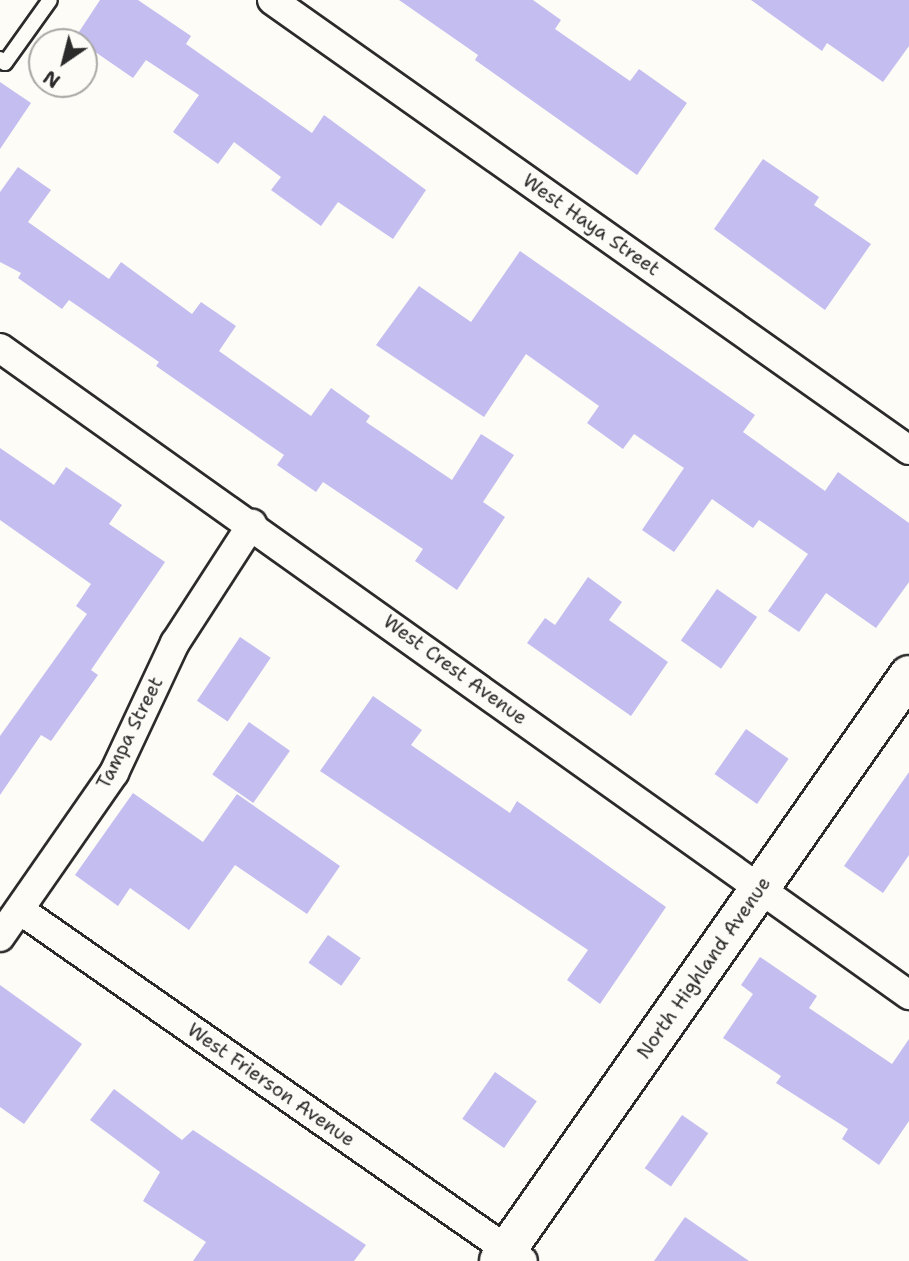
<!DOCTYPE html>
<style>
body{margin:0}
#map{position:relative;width:909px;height:1261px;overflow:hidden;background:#fdfcf7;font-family:"Shantell Sans",sans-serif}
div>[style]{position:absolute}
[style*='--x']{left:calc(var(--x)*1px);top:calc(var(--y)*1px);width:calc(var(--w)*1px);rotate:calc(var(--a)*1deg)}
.building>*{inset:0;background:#c4bdef;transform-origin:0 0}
.roads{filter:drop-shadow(2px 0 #2b2b2b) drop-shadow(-2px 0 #2b2b2b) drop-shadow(0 2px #2b2b2b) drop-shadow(0 -2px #2b2b2b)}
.service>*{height:14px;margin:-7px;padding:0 7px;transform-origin:7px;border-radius:7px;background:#fdfcf7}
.minor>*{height:28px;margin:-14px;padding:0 14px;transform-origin:14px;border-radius:14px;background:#fdfcf7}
.primary>*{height:38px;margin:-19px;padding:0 19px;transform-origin:19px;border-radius:19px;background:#fdfcf7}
span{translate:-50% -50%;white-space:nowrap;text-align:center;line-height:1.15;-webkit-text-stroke:5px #fdfcf7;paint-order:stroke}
.street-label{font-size:19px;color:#2b2b2b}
.north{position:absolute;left:28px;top:28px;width:70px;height:70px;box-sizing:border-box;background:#fdfcf7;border:2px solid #a9a8a5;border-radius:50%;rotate:215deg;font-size:19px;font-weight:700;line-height:28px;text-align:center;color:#2b2b2b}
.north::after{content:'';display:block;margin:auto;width:24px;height:32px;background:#2b2b2b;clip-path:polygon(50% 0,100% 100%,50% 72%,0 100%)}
</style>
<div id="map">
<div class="building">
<i style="clip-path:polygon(100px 0,138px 0,191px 36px,186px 44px,312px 133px,324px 115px,426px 190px,393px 239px,338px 202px,321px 226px,271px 190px,281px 177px,234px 142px,218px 164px,173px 132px,199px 95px,146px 60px,133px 78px,75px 38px)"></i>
<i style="clip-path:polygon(399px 0,533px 0,561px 20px,555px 29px,630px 81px,639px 69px,687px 103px,637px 175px,475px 60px,478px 55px)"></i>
<i style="clip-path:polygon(751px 0,909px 0,909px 46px,883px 82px,827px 43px,822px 51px)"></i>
<i style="clip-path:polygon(0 82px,31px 103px,0 149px)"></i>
<i style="clip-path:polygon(763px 159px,819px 197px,814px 205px,871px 244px,825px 310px,714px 229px)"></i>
<i style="clip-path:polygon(18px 167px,51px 190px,28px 222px,109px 279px,121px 262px,192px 314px,201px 302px,236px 326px,219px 351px,311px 416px,331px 388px,370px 416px,366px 422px,452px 480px,481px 434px,514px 455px,483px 502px,505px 517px,457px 590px,415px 561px,423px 549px,323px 482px,316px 492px,277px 465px,284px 455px,156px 366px,159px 362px,69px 300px,62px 309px,18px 278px,21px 273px,0 262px,0 192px)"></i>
<i style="clip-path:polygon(520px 251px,755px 415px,743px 432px,825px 491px,838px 472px,909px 523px,909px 582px,876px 628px,826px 593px,799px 632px,768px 611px,808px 554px,759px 520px,753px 528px,712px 499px,674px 552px,642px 530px,684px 468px,634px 434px,623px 449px,587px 423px,599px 406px,526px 354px,484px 417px,376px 345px,419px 286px,471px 322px)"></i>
<i style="clip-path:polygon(0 448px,54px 485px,66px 467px,122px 505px,109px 524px,165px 562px,91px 670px,98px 675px,51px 741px,41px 735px,0 795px,0 736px,87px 614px,76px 606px,91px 584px,0 520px)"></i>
<i style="clip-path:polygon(588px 577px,622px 602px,609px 620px,668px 662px,631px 716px,527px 643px,545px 618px,555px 625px)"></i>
<i style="left:717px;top:589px;width:49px;height:63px;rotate:35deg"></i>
<i style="left:240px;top:637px;width:37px;height:77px;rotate:34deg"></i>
<i style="clip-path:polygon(373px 696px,422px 730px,411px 745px,510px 813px,517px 801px,666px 907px,600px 1004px,567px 980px,588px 950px,320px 771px)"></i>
<i style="left:249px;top:722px;width:50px;height:64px;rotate:35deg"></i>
<i style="left:746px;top:729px;width:52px;height:55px;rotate:35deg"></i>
<i style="clip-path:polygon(909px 772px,909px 855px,883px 893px,844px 866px)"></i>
<i style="clip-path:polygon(133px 793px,203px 842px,237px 794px,340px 866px,307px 914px,235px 865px,189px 930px,130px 888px,118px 906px,75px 875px)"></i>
<i style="left:328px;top:935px;width:40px;height:34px;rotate:35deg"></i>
<i style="clip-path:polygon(760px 957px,817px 996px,809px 1008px,892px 1064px,909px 1039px,909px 1121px,879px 1165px,842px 1139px,848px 1129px,776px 1083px,781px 1076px,723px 1038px,753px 994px,741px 985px)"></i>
<i style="clip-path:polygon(0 985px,82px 1044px,24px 1124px,0 1107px)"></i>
<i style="left:495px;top:1072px;width:51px;height:57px;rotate:35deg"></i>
<i style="clip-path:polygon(114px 1089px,182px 1140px,193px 1130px,366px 1245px,354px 1261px,193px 1261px,206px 1242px,143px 1201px,160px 1172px,90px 1120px)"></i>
<i style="left:682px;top:1115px;width:32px;height:65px;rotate:35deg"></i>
<i style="clip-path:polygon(685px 1217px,749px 1261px,654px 1261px)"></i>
</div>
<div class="roads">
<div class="service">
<i style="--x:0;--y:59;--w:6;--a:39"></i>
<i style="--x:5;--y:63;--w:77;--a:-54.5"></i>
</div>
<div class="minor">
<i style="--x:272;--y:0;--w:780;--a:35.24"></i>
<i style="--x:0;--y:348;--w:1116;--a:35.44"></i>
<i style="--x:20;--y:910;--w:613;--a:34.91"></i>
<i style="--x:0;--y:937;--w:200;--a:-55.2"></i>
<i style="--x:114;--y:773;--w:144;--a:-64.9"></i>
<i style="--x:175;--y:643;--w:142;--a:-57.1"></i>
</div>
<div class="primary">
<i style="--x:499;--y:1261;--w:715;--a:-55.02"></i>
</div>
</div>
<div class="street-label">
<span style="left:591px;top:225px;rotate:35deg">West Haya Street</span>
<span style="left:455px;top:670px;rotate:36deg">West Crest Avenue</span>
<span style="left:130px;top:733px;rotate:-63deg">Tampa Street</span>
<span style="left:704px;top:968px;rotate:-55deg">North Highland Avenue</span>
<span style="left:271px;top:1085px;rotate:35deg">West Frierson Avenue</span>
</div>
<div class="north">N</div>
</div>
